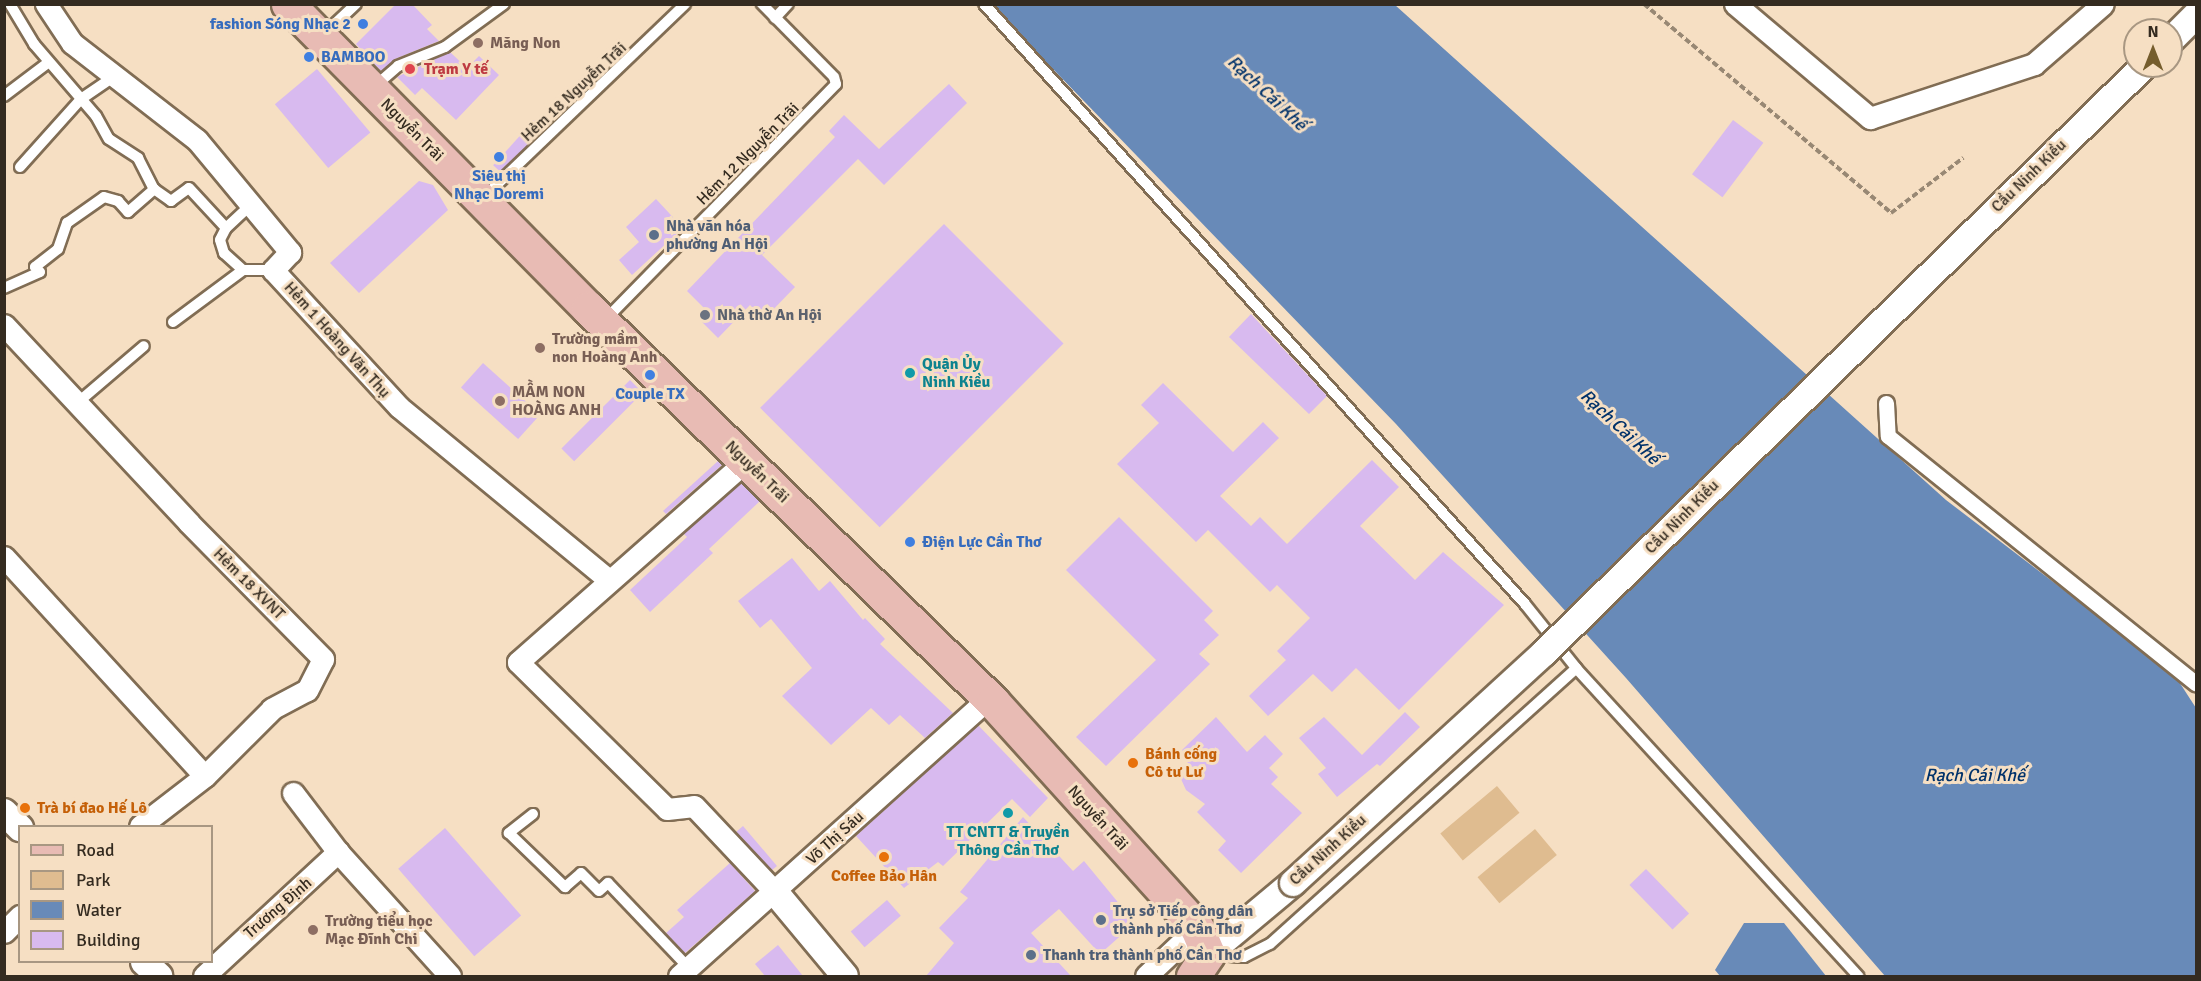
<!DOCTYPE html>
<meta charset="utf-8">
<style>
body{margin:0}
#map{position:relative;width:2201px;height:981px;overflow:hidden;background:#f6dfc3;font-family:Signika,sans-serif}
div>[style]{position:absolute}
[style*='--x']{left:calc(var(--x)*1px);top:calc(var(--y)*1px);width:calc(var(--w)*1px);rotate:calc(var(--a)*1deg)}
.green>*{inset:0;background:#dfbc90;transform-origin:0 0}
.water>*{inset:0;background:#688ab8}
.building>*{inset:0;background:#d8baef;transform-origin:0 0}
.path>*{height:4px;margin-top:-2px;transform-origin:0;background:repeating-linear-gradient(90deg,#988874 0 6px,transparent 0 9px)}
.roads{filter:drop-shadow(2px 0 #816d54) drop-shadow(-2px 0 #816d54) drop-shadow(0 2px #816d54) drop-shadow(0 -2px #816d54)}
.service>*{height:10px;margin:-5px;padding:0 5px;transform-origin:5px;border-radius:5px;background:#fff}
.pedestrian>*{height:15px;margin:-7.5px;padding:0 7.5px;transform-origin:7.5px;border-radius:7.5px;background:#fff}
.minor>*{height:21px;margin:-10.5px;padding:0 10.5px;transform-origin:10.5px;border-radius:10.5px;background:#fff}
.tertiary>*{height:26px;margin:-13px;padding:0 13px;transform-origin:13px;border-radius:13px;background:#fff}
.primary>*{height:33px;margin:-16.5px;padding:0 16.5px;transform-origin:16.5px;border-radius:16.5px;background:#e8bbb4}
.bridges{filter:drop-shadow(2px 0 #816d54) drop-shadow(-2px 0 #816d54) drop-shadow(0 2px #816d54) drop-shadow(0 -2px #816d54)}
.tertiary-bridge>*{height:26px;margin:-13px;padding:0 13px;transform-origin:13px;border-radius:13px;background:#fff}
.dots>*{width:16px;height:16px;translate:-50% -50%;box-sizing:border-box;border:3px solid #f6dfc3;border-radius:50%}
span{translate:-50% -50%;white-space:nowrap;text-align:center;line-height:1.15;-webkit-text-stroke:6px #f6dfc3;paint-order:stroke}
.shop-label{font-size:16px;color:#366cbe;font-weight:700}
.right{translate:-100% -50%;text-align:right}
.left{translate:0 -50%;text-align:left}
.education-label{font-size:16px;color:#785e54;font-weight:700}
.health-label{font-size:16px;color:#be3a42;font-weight:700}
.street-label{font-size:16px;color:#342b20}
.service-label{font-size:16px;color:#4e5e75;font-weight:700}
.worship-label{font-size:16px;color:#5b616d;font-weight:700}
.culture-label{font-size:16px;color:#0d838f;font-weight:700}
.food-label{font-size:16px;color:#c56008;font-weight:700}
.water-label{font-size:18px;color:#01326a;font-style:italic}
.frame{position:absolute;inset:0;border:6px solid #342b20;pointer-events:none}
.legend{position:absolute;left:18px;top:825px;width:195px;height:138px;box-sizing:border-box;background:#f6dfc3;border:2px solid #a89782;margin:0;padding:8px 10px;list-style:none;font-size:18px;color:#342b20}
.legend li{display:flex;align-items:center;gap:12px;height:30px}
.legend b{width:30px;border:2px solid #a89782}
.north{position:absolute;left:2123px;top:18px;width:60px;height:60px;box-sizing:border-box;background:#f6dfc3;border:2px solid #a89782;border-radius:50%;rotate:0deg;font-size:16px;font-weight:700;line-height:24px;text-align:center;color:#342b20}
.north::after{content:'';display:block;margin:auto;width:21px;height:27px;background:#755d2d;clip-path:polygon(50% 0,100% 100%,50% 72%,0 100%)}
</style>
<div id="map">
<div class="green">
<i style="left:1497px;top:786px;width:35px;height:74px;rotate:50deg"></i>
<i style="left:1535px;top:829px;width:34px;height:75px;rotate:50deg"></i>
</div>
<div class="water">
<i style="clip-path:polygon(991px 5px,1395px 5px,1946px 500px,2174px 674px,2196px 708px,2196px 976px,1885px 976px,1626px 678px,1396px 424px)"></i>
<i style="clip-path:polygon(1744px 923px,1784px 923px,1826px 976px,1720px 976px,1715px 970px)"></i>
</div>
<div class="building">
<i style="clip-path:polygon(396px 4px,412px 4px,432px 25px,427px 29px,439px 41px,395px 59px,381px 71px,356px 44px)"></i>
<i style="clip-path:polygon(450px 52px,467px 68px,479px 56px,499px 75px,456px 120px,422px 88px,415px 95px,397px 77px)"></i>
<i style="left:317px;top:69px;width:83px;height:55px;rotate:50deg"></i>
<i style="clip-path:polygon(949px 84px,967px 103px,884px 185px,858px 159px,762px 255px,795px 287px,764px 319px,750px 305px,718px 338px,699px 319px,707px 311px,687px 291px,835px 137px,829px 131px,844px 115px,879px 149px)"></i>
<i style="left:534px;top:120px;width:13px;height:61px;rotate:42deg"></i>
<i style="left:1733px;top:120px;width:38px;height:68px;rotate:37deg"></i>
<i style="clip-path:polygon(419px 181px,433px 185px,448px 210px,359px 293px,330px 263px)"></i>
<i style="clip-path:polygon(656px 199px,683px 228px,632px 275px,619px 260px,639px 242px,626px 227px)"></i>
<i style="left:944px;top:224px;width:169px;height:260px;rotate:45deg"></i>
<i style="clip-path:polygon(1251px 314px,1327px 396px,1309px 414px,1229px 337px)"></i>
<i style="left:483px;top:363px;width:77px;height:33px;rotate:42deg"></i>
<i style="left:630px;top:380px;width:18px;height:97px;rotate:45deg"></i>
<i style="clip-path:polygon(1163px 383px,1233px 452px,1263px 422px,1279px 438px,1220px 496px,1251px 526px,1260px 517px,1287px 544px,1372px 460px,1399px 487px,1360px 526px,1415px 580px,1443px 552px,1504px 605px,1399px 710px,1356px 668px,1332px 692px,1313px 674px,1268px 716px,1249px 696px,1286px 660px,1277px 651px,1310px 618px,1277px 585px,1270px 592px,1208px 530px,1196px 542px,1117px 464px,1159px 423px,1141px 405px)"></i>
<i style="clip-path:polygon(718px 461px,722px 465px,666px 514px,663px 511px)"></i>
<i style="clip-path:polygon(741px 483px,760px 501px,709px 549px,713px 553px,650px 612px,630px 590px,687px 537px,683px 533px)"></i>
<i style="clip-path:polygon(1119px 517px,1213px 611px,1204px 620px,1219px 635px,1199px 654px,1210px 664px,1106px 766px,1076px 737px,1156px 660px,1066px 570px)"></i>
<i style="clip-path:polygon(792px 558px,819px 591px,830px 581px,863px 620px,865px 618px,885px 639px,880px 644px,953px 713px,925px 738px,900px 715px,889px 725px,871px 708px,831px 745px,782px 696px,812px 668px,771px 619px,760px 628px,738px 601px)"></i>
<i style="clip-path:polygon(1405px 712px,1420px 727px,1380px 766px,1377px 764px,1337px 797px,1318px 774px,1326px 768px,1299px 738px,1324px 717px,1362px 755px)"></i>
<i style="clip-path:polygon(1216px 717px,1247px 752px,1265px 735px,1283px 754px,1269px 768px,1278px 777px,1271px 784px,1302px 813px,1241px 873px,1218px 850px,1226px 841px,1197px 812px,1205px 804px,1186px 790px,1181px 779px,1189px 759px,1182px 750px)"></i>
<i style="clip-path:polygon(978px 725px,1048px 798px,1030px 817px,1012px 799px,943px 866px,938px 862px,904px 888px,856px 836px)"></i>
<i style="clip-path:polygon(1023px 817px,1073px 871px,1084px 861px,1135px 923px,1100px 954px,1059px 909px,1031px 933px,1071px 976px,926px 976px,954px 943px,939px 928px,968px 898px,960px 892px)"></i>
<i style="clip-path:polygon(743px 826px,777px 866px,772px 870px,736px 832px)"></i>
<i style="left:445px;top:828px;width:116px;height:62px;rotate:49deg"></i>
<i style="clip-path:polygon(730px 863px,755px 891px,685px 953px,666px 933px,684px 917px,677px 910px)"></i>
<i style="left:1646px;top:869px;width:62px;height:23px;rotate:46deg"></i>
<i style="left:887px;top:900px;width:21px;height:48px;rotate:49deg"></i>
<i style="clip-path:polygon(778px 945px,803px 976px,765px 976px,755px 964px)"></i>
</div>
<div class="path">
<i style="--x:1644;--y:4;--w:324;--a:40.2"></i>
<i style="--x:1891;--y:213;--w:91;--a:-37.4"></i>
</div>
<div class="roads">
<div class="service">
<i style="--x:10;--y:4;--w:47;--a:59"></i>
<i style="--x:34;--y:44;--w:95;--a:49.3"></i>
<i style="--x:96;--y:116;--w:26;--a:61"></i>
<i style="--x:109;--y:139;--w:35;--a:33"></i>
<i style="--x:138;--y:158;--w:35;--a:63"></i>
<i style="--x:154;--y:189;--w:21;--a:35"></i>
<i style="--x:171;--y:201;--w:22;--a:-36"></i>
<i style="--x:189;--y:188;--w:54;--a:47.2"></i>
<i style="--x:226;--y:228;--w:13;--a:117"></i>
<i style="--x:220;--y:240;--w:14;--a:73"></i>
<i style="--x:224;--y:253;--w:25;--a:42"></i>
<i style="--x:243;--y:270;--w:30;--a:0"></i>
<i style="--x:984;--y:4;--w:808;--a:47.96"></i>
<i style="--x:1525;--y:604;--w:82;--a:51.4"></i>
<i style="--x:1576;--y:668;--w:418;--a:47.5"></i>
<i style="--x:775;--y:18;--w:19;--a:-47"></i>
<i style="--x:323;--y:35;--w:45;--a:-43.2"></i>
<i style="--x:374;--y:87;--w:32;--a:-41"></i>
<i style="--x:398;--y:66;--w:51;--a:-22"></i>
<i style="--x:445;--y:47;--w:73;--a:-36.1"></i>
<i style="--x:4;--y:96;--w:56;--a:-37.1"></i>
<i style="--x:20;--y:167;--w:91;--a:-48.1"></i>
<i style="--x:81;--y:99;--w:42;--a:-34.4"></i>
<i style="--x:483;--y:198;--w:280;--a:-43.8"></i>
<i style="--x:226;--y:228;--w:35;--a:-43"></i>
<i style="--x:4;--y:288;--w:39;--a:-24"></i>
<i style="--x:40;--y:272;--w:7;--a:-135"></i>
<i style="--x:35;--y:267;--w:29;--a:-38"></i>
<i style="--x:58;--y:249;--w:28;--a:-71"></i>
<i style="--x:67;--y:223;--w:45;--a:-35.1"></i>
<i style="--x:104;--y:197;--w:15;--a:16"></i>
<i style="--x:118;--y:201;--w:15;--a:48"></i>
<i style="--x:128;--y:212;--w:35;--a:-41"></i>
<i style="--x:605;--y:320;--w:330;--a:-45.6"></i>
<i style="--x:836;--y:84;--w:7;--a:-106"></i>
<i style="--x:834;--y:77;--w:103;--a:-134.6"></i>
<i style="--x:173;--y:322;--w:87;--a:-36.6"></i>
<i style="--x:76;--y:404;--w:89;--a:-40.5"></i>
<i style="--x:533;--y:814;--w:31;--a:142"></i>
<i style="--x:509;--y:833;--w:78;--a:44"></i>
<i style="--x:565;--y:887;--w:21;--a:-41"></i>
<i style="--x:581;--y:873;--w:25;--a:45"></i>
<i style="--x:599;--y:891;--w:12;--a:-42"></i>
<i style="--x:608;--y:883;--w:117;--a:46.4"></i>
<i style="--x:1214;--y:955;--w:30;--a:4"></i>
<i style="--x:1244;--y:957;--w:29;--a:-27"></i>
<i style="--x:1270;--y:944;--w:412;--a:-42"></i>
</div>
<div class="pedestrian">
<i style="--x:1886;--y:403;--w:33;--a:87"></i>
<i style="--x:1888;--y:436;--w:395;--a:38.8"></i>
</div>
<div class="minor">
<i style="--x:46;--y:4;--w:47;--a:56.3"></i>
<i style="--x:72;--y:43;--w:158;--a:37.8"></i>
<i style="--x:197;--y:140;--w:146;--a:50.3"></i>
<i style="--x:290;--y:252;--w:25;--a:133"></i>
<i style="--x:273;--y:270;--w:186;--a:47.4"></i>
<i style="--x:399;--y:407;--w:272;--a:39.5"></i>
<i style="--x:1735;--y:4;--w:177;--a:40.2"></i>
<i style="--x:1870;--y:118;--w:173;--a:-18.2"></i>
<i style="--x:2034;--y:64;--w:91;--a:-41"></i>
<i style="--x:4;--y:325;--w:271;--a:46.9"></i>
<i style="--x:189;--y:523;--w:191;--a:45.4"></i>
<i style="--x:323;--y:659;--w:35;--a:117"></i>
<i style="--x:307;--y:690;--w:40;--a:152"></i>
<i style="--x:272;--y:709;--w:95;--a:135"></i>
<i style="--x:205;--y:776;--w:82;--a:142.4"></i>
<i style="--x:746;--y:461;--w:304;--a:138.6"></i>
<i style="--x:518;--y:662;--w:209;--a:44.6"></i>
<i style="--x:667;--y:809;--w:27;--a:-6"></i>
<i style="--x:694;--y:806;--w:118;--a:46.7"></i>
<i style="--x:4;--y:557;--w:297;--a:47.5"></i>
<i style="--x:293;--y:793;--w:74;--a:52.7"></i>
<i style="--x:338;--y:852;--w:167;--a:47.9"></i>
<i style="--x:4;--y:932;--w:23;--a:-45"></i>
<i style="--x:204;--y:976;--w:183;--a:-42.8"></i>
<i style="--x:679;--y:976;--w:416;--a:-41.9"></i>
<i style="--x:1146;--y:976;--w:70;--a:-43.3"></i>
</div>
<div class="tertiary">
<i style="--x:2171;--y:40;--w:35;--a:-45"></i>
<i style="--x:4;--y:812;--w:23;--a:45"></i>
<i style="--x:775;--y:892;--w:109;--a:50.2"></i>
<i style="--x:1208;--y:954;--w:111;--a:-39.9"></i>
<i style="--x:144;--y:962;--w:21;--a:43"></i>
</div>
<div class="primary">
<i style="--x:288;--y:4;--w:427;--a:45.4"></i>
<i style="--x:588;--y:308;--w:565;--a:44.21"></i>
<i style="--x:993;--y:702;--w:304;--a:47.9"></i>
<i style="--x:1197;--y:928;--w:28;--a:67"></i>
<i style="--x:1208;--y:954;--w:27;--a:124"></i>
</div>
</div>
<div class="bridges">
<div class="tertiary-bridge">
<i style="--x:1293;--y:883;--w:340;--a:-42.5"></i>
<i style="--x:1544;--y:653;--w:839;--a:-44.37"></i>
</div>
</div>
<div class="dots">
<i style="left:363px;top:24px;background:#3f7fe0"></i>
<i style="left:478px;top:43px;background:#8d6e63"></i>
<i style="left:309px;top:57px;background:#3f7fe0"></i>
<i style="left:410px;top:69px;background:#e0444e"></i>
<i style="left:499px;top:157px;background:#3f7fe0"></i>
<i style="left:654px;top:235px;background:#5c6f8a"></i>
<i style="left:705px;top:315px;background:#6b7280"></i>
<i style="left:540px;top:348px;background:#8d6e63"></i>
<i style="left:910px;top:373px;background:#0f9aa8"></i>
<i style="left:650px;top:375px;background:#3f7fe0"></i>
<i style="left:500px;top:401px;background:#8d6e63"></i>
<i style="left:910px;top:542px;background:#3f7fe0"></i>
<i style="left:1133px;top:763px;background:#e8710a"></i>
<i style="left:25px;top:808px;background:#e8710a"></i>
<i style="left:1008px;top:813px;background:#0f9aa8"></i>
<i style="left:884px;top:857px;background:#e8710a"></i>
<i style="left:1101px;top:920px;background:#5c6f8a"></i>
<i style="left:313px;top:930px;background:#8d6e63"></i>
<i style="left:1031px;top:955px;background:#5c6f8a"></i>
</div>
<div class="shop-label">
<span class="right" style="left:351px;top:24px">fashion Sóng Nhạc 2</span>
<span class="left" style="left:321px;top:57px">BAMBOO</span>
<span style="left:499px;top:185px">Siêu thị<br>Nhạc Doremi</span>
<span style="left:650px;top:394px">Couple TX</span>
<span class="left" style="left:922px;top:542px">Điện Lực Cần Thơ</span>
</div>
<div class="education-label">
<span class="left" style="left:490px;top:43px">Măng Non</span>
<span class="left" style="left:552px;top:348px">Trường mầm<br>non Hoàng Anh</span>
<span class="left" style="left:512px;top:401px">MẦM NON<br>HOÀNG ANH</span>
<span class="left" style="left:325px;top:930px">Trường tiểu học<br>Mạc Đĩnh Chi</span>
</div>
<div class="health-label">
<span class="left" style="left:424px;top:69px">Trạm Y tế</span>
</div>
<div class="street-label">
<span style="left:574px;top:92px;rotate:-43deg">Hẻm 18 Nguyễn Trãi</span>
<span style="left:412px;top:130px;rotate:45deg">Nguyễn Trãi</span>
<span style="left:748px;top:154px;rotate:-45deg">Hẻm 12 Nguyễn Trãi</span>
<span style="left:2029px;top:176px;rotate:-44deg">Cầu Ninh Kiều</span>
<span style="left:337px;top:340px;rotate:48deg">Hẻm 1 Hoàng Văn Thụ</span>
<span style="left:757px;top:472px;rotate:44deg">Nguyễn Trãi</span>
<span style="left:1682px;top:517px;rotate:-45deg">Cầu Ninh Kiều</span>
<span style="left:249px;top:584px;rotate:45deg">Hẻm 18 XVNT</span>
<span style="left:1098px;top:818px;rotate:48deg">Nguyễn Trãi</span>
<span style="left:835px;top:838px;rotate:-42deg">Võ Thị Sáu</span>
<span style="left:1328px;top:850px;rotate:-42deg">Cầu Ninh Kiều</span>
<span style="left:278px;top:908px;rotate:-41deg">Trương Định</span>
</div>
<div class="service-label">
<span class="left" style="left:666px;top:235px">Nhà văn hóa<br>phường An Hội</span>
<span class="left" style="left:1113px;top:920px">Trụ sở Tiếp công dân<br>thành phố Cần Thơ</span>
<span class="left" style="left:1043px;top:955px">Thanh tra thành phố Cần Thơ</span>
</div>
<div class="worship-label">
<span class="left" style="left:717px;top:315px">Nhà thờ An Hội</span>
</div>
<div class="culture-label">
<span class="left" style="left:922px;top:373px">Quận Ủy<br>Ninh Kiều</span>
<span style="left:1008px;top:841px">TT CNTT &amp; Truyền<br>Thông Cần Thơ</span>
</div>
<div class="food-label">
<span class="left" style="left:1145px;top:763px">Bánh cống<br>Cô tư Lư</span>
<span class="left" style="left:37px;top:808px">Trà bí đao Hế Lô</span>
<span style="left:884px;top:876px">Coffee Bảo Hân</span>
</div>
<div class="water-label">
<span style="left:1267px;top:93px;rotate:43deg">Rạch Cái Khế</span>
<span style="left:1620px;top:427px;rotate:43deg">Rạch Cái Khế</span>
<span style="left:1975px;top:775px">Rạch Cái Khế</span>
</div>
<div class="frame"></div>
<ul class="legend">
<li><b style="height:8px;background:#e8bbb4"></b>Road</li>
<li><b style="height:16px;background:#dfbc90"></b>Park</li>
<li><b style="height:16px;background:#688ab8"></b>Water</li>
<li><b style="height:16px;background:#d8baef"></b>Building</li>
</ul>
<div class="north">N</div>
</div>
